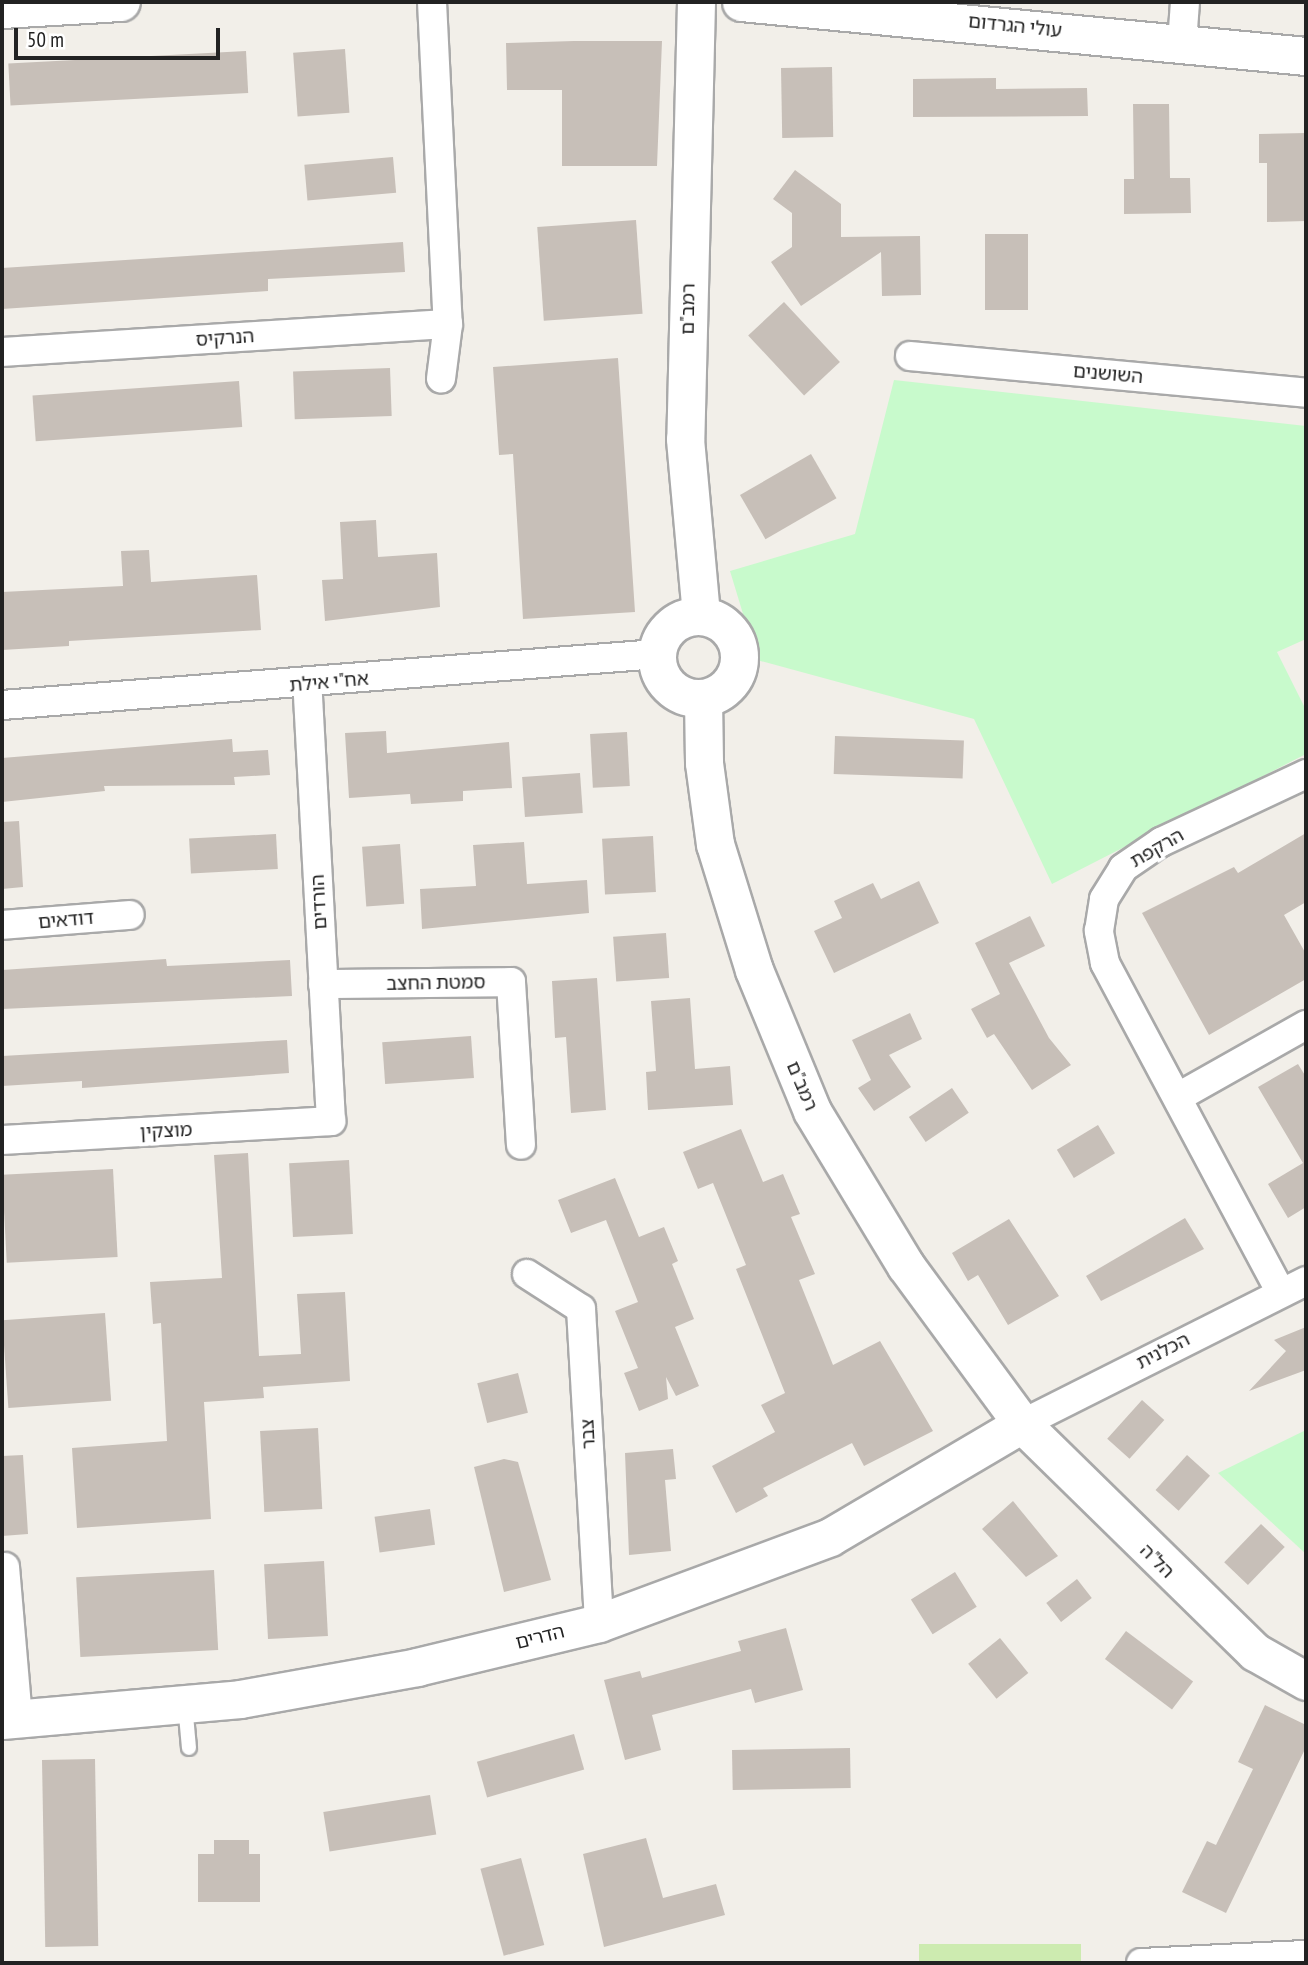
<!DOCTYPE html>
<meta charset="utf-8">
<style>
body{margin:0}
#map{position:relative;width:1308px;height:1965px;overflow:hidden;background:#f2efe9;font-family:"PT Sans Narrow","Noto Sans Hebrew",sans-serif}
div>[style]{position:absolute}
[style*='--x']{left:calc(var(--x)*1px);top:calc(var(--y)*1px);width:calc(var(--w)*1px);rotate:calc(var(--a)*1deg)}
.grass>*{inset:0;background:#cdebb0;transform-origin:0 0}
.park>*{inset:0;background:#c8facc}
.building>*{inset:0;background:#c7bfb8;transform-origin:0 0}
.roads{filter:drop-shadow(2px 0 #a9a9a9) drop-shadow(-2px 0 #a9a9a9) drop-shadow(0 2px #a9a9a9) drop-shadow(0 -2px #a9a9a9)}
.service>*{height:14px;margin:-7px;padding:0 7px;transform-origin:7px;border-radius:7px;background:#fff}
.minor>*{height:28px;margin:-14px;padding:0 14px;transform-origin:14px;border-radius:14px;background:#fff}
.tertiary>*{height:37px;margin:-18.5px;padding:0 18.5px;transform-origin:18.5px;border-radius:18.5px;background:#fff}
.tertiary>.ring{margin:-18.5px;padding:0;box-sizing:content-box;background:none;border:37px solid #fff;border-radius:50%}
span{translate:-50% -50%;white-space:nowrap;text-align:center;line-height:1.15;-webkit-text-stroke:7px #fff;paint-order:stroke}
.street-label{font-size:19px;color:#222}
.frame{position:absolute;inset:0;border:4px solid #222;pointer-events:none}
.scale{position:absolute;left:14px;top:28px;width:206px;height:32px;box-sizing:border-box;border:4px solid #222;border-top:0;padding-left:9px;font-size:21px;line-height:24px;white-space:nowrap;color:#222;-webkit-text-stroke:5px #fff;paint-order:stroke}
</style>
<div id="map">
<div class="grass">
<i style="left:919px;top:1944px;width:162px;height:19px"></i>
</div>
<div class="park">
<i style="clip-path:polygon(894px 380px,1306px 426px,1306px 639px,1277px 652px,1306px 710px,1306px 754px,1052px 884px,974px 719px,757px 660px,730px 571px,855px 534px)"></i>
<i style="clip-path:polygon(1306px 1430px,1306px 1554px,1218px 1473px)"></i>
</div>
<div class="building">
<i style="clip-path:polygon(574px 41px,662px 41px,657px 166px,562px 166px,562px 90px,507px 90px,506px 43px)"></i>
<i style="left:345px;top:49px;width:64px;height:52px;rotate:86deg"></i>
<i style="left:246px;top:51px;width:42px;height:238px;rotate:87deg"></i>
<i style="left:832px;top:67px;width:70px;height:51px;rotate:89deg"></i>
<i style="clip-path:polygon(996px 78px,996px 89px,1087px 88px,1088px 116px,913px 117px,913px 79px)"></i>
<i style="clip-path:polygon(1133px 104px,1169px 104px,1170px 178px,1190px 178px,1191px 213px,1124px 214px,1124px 179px,1134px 179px)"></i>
<i style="clip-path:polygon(1306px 133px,1306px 221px,1267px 222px,1267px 163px,1259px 163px,1259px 134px)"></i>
<i style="left:393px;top:157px;width:36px;height:89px;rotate:85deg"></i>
<i style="clip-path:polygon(795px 170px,841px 204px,841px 237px,920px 236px,921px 295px,882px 296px,881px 252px,801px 306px,771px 262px,792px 247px,792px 213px,773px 199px)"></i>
<i style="left:636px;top:220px;width:94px;height:99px;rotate:86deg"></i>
<i style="left:985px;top:234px;width:43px;height:76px"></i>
<i style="clip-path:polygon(403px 242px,405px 272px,268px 279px,268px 291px,2px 309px,2px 268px)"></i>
<i style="left:784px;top:302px;width:82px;height:49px;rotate:47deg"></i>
<i style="clip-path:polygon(618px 358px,635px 612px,523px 619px,513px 454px,499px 455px,493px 367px)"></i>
<i style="left:390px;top:368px;width:48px;height:97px;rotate:88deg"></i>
<i style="left:239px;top:381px;width:46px;height:207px;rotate:86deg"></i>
<i style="left:811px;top:454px;width:51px;height:82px;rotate:60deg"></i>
<i style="clip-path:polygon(376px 520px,378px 557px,437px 553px,440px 607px,325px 621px,322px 580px,343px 579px,340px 522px)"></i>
<i style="clip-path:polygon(149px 550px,151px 582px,257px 575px,261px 630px,69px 641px,69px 646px,2px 650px,2px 592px,123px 586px,121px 551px)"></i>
<i style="clip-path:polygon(386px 731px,387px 753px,509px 742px,512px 788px,463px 791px,463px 801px,411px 804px,410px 794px,349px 798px,345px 733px)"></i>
<i style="left:627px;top:732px;width:54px;height:37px;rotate:87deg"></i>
<i style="left:835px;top:736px;width:129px;height:38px;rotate:2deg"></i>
<i style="clip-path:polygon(232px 739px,233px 752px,268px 750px,270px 775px,234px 777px,235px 785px,104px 786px,105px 791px,2px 802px,2px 758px)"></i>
<i style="left:580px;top:773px;width:40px;height:58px;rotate:86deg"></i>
<i style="clip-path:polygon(19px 821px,23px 887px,2px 889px,2px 822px)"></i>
<i style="clip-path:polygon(1306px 833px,1306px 902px,1284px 915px,1306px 954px,1306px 979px,1209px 1035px,1142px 913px,1234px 867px,1238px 873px)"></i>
<i style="left:276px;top:834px;width:35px;height:87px;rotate:87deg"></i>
<i style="left:653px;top:836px;width:56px;height:51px;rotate:87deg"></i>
<i style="clip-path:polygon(524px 842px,527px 884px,587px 880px,589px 913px,422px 929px,420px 889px,476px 886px,473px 845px)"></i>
<i style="left:400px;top:844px;width:60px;height:38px;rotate:86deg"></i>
<i style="clip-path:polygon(919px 881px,939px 923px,834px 973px,814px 931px,842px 918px,834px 901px,873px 883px,881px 899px)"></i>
<i style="clip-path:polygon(1030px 916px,1045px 946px,1009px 963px,1049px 1038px,1071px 1065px,1032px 1090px,994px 1034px,987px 1038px,971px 1009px,1000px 994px,975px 943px)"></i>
<i style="left:666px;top:933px;width:45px;height:53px;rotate:86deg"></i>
<i style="clip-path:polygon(166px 959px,167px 966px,290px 960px,292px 996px,2px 1009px,2px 970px)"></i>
<i style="clip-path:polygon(597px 978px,606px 1110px,571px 1113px,566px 1037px,555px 1038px,552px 981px)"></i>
<i style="clip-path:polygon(690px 998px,695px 1069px,730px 1066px,733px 1105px,648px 1110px,646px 1072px,656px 1071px,651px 1001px)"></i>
<i style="clip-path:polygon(910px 1013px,922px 1039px,889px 1055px,911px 1087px,874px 1111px,858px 1088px,871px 1080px,852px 1040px)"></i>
<i style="left:471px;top:1036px;width:42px;height:89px;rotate:86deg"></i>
<i style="clip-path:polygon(287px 1040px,289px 1073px,82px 1088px,82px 1081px,2px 1086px,2px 1056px)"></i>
<i style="clip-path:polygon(1298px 1064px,1306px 1077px,1306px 1207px,1288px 1218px,1268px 1184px,1303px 1163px,1258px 1087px)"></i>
<i style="left:952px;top:1088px;width:30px;height:52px;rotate:56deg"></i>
<i style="left:1098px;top:1125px;width:33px;height:48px;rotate:59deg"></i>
<i style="clip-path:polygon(741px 1129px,763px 1182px,783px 1174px,800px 1214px,791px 1217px,815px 1274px,799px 1280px,833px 1365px,880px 1341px,933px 1431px,864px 1466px,852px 1443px,763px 1488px,768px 1496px,736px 1513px,712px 1466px,775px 1432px,761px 1405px,785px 1393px,736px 1269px,746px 1265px,713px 1183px,698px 1189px,683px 1152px)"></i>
<i style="clip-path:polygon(248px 1153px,259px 1356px,301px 1354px,297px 1294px,345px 1292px,350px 1381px,263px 1387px,264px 1398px,204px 1402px,211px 1519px,77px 1528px,72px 1448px,167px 1441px,161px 1323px,153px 1324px,150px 1282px,222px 1278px,214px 1155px)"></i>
<i style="left:349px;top:1160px;width:74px;height:60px;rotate:87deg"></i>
<i style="left:113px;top:1169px;width:88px;height:111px;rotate:87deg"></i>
<i style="clip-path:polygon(615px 1178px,639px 1237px,664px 1227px,678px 1261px,672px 1264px,694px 1319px,675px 1327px,699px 1386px,676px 1396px,666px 1377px,668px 1399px,639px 1411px,624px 1373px,638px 1368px,615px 1311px,638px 1302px,606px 1220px,571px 1233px,558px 1200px)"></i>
<i style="clip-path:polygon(1185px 1218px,1204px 1249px,1101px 1301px,1086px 1276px)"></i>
<i style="clip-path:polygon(1009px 1219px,1059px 1296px,1008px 1325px,978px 1275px,968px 1281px,952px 1253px)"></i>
<i style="left:105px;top:1313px;width:88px;height:103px;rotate:86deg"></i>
<i style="clip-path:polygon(1306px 1327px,1306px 1370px,1249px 1391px,1286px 1351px,1274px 1340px)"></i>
<i style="left:518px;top:1373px;width:41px;height:42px;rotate:76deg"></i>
<i style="left:1142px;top:1400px;width:30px;height:52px;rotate:42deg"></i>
<i style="left:318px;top:1428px;width:81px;height:58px;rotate:87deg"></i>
<i style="clip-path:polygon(673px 1449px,676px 1479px,665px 1480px,671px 1551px,629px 1555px,625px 1453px)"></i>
<i style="clip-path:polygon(23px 1455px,28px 1534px,2px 1536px,2px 1456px)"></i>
<i style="left:1187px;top:1455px;width:31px;height:47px;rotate:42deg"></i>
<i style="clip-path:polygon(504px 1459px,518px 1462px,551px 1580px,504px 1592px,474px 1467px)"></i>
<i style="clip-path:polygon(1013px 1501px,1058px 1556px,1026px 1577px,982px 1529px)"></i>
<i style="left:430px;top:1509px;width:36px;height:56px;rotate:82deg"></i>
<i style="left:1261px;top:1524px;width:33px;height:53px;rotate:44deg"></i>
<i style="left:324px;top:1561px;width:75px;height:60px;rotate:87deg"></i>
<i style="left:214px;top:1570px;width:80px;height:138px;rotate:87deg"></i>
<i style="left:955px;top:1572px;width:41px;height:52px;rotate:58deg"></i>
<i style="left:1077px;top:1579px;width:24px;height:39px;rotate:52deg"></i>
<i style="clip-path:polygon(786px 1628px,803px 1690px,755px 1703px,751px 1689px,652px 1715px,661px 1750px,625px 1760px,604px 1680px,640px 1671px,642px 1678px,741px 1651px,738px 1641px)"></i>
<i style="left:1126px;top:1631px;width:84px;height:35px;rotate:37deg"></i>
<i style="left:1000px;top:1638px;width:45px;height:41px;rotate:51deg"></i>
<i style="clip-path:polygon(1265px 1705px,1306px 1725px,1306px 1747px,1226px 1913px,1182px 1892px,1207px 1841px,1216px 1845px,1253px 1769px,1238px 1762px)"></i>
<i style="left:574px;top:1734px;width:37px;height:101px;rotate:74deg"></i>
<i style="left:850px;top:1748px;width:40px;height:118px;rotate:89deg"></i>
<i style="left:95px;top:1759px;width:187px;height:53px;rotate:89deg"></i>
<i style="left:430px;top:1795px;width:40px;height:108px;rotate:81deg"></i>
<i style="clip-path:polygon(646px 1838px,663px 1898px,716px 1884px,725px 1915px,604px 1947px,583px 1854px)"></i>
<i style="clip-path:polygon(214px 1840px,249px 1840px,249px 1854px,260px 1854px,260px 1902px,198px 1902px,198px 1854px,214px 1854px)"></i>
<i style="left:521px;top:1858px;width:90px;height:42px;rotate:75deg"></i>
</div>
<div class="roads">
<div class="service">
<i style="--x:185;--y:1704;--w:44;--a:84.8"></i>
</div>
<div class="minor">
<i style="--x:432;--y:2;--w:322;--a:87.2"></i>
<i style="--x:448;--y:324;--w:55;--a:97.3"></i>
<i style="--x:1182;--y:43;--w:41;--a:-85.8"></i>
<i style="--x:2;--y:352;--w:447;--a:-3.6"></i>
<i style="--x:910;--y:356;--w:398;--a:5.3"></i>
<i style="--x:2;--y:705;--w:657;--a:-4.45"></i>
<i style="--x:2;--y:925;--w:128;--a:-4.5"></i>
<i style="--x:323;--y:984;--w:188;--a:-0.6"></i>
<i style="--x:511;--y:982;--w:163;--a:86.5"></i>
<i style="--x:1180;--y:1096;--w:145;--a:-29.4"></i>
<i style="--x:2;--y:1140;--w:330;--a:-3.3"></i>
<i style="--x:331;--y:1121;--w:438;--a:-93.1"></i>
<i style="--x:527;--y:1274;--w:64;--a:32.9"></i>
<i style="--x:581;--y:1309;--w:315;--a:86.7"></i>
<i style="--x:1280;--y:1291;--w:372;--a:-118.1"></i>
<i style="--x:1105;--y:963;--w:33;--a:-101"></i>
<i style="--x:1099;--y:931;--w:32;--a:-81"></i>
<i style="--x:1104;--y:899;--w:36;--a:-58"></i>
<i style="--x:1123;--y:868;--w:46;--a:-34.4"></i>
<i style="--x:1161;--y:842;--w:160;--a:-25.1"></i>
<i style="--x:1022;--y:1424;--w:318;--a:-26.7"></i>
<i style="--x:5;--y:1567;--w:152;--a:85.1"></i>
<i style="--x:1141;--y:1963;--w:165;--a:-2.8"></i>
</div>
<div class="tertiary">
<i style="--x:696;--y:2;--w:437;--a:91.4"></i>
<i style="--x:685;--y:439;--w:177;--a:84.8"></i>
<i style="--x:741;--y:2;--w:568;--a:5.46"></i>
<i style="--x:2;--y:9;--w:119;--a:-3.4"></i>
<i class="ring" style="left:657px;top:616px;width:45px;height:45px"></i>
<i style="--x:703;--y:698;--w:65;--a:89.1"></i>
<i style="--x:704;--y:763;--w:82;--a:82.3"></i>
<i style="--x:715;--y:844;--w:132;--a:72.8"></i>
<i style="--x:754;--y:970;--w:152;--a:67.6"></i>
<i style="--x:812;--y:1111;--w:181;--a:58.8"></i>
<i style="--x:906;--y:1266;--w:196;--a:53.7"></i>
<i style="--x:1022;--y:1424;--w:326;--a:44.4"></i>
<i style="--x:1255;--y:1652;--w:59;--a:29.6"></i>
<i style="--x:2;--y:1720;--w:239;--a:-5"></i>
<i style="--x:240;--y:1699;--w:180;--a:-10.2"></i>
<i style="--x:417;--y:1667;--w:187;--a:-13.6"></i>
<i style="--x:599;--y:1623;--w:246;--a:-20.4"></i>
<i style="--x:830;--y:1537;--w:223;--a:-30.5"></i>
</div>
</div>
<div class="street-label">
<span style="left:1015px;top:26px;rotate:6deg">עולי הגרדום</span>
<span style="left:688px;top:309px;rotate:-89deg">רמב"ם</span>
<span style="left:225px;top:338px;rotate:-4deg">הנרקיס</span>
<span style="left:1108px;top:374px;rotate:5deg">השושנים</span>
<span style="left:329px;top:682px;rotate:-5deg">אח"י אילת</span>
<span style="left:1157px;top:848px;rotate:-30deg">הרקפת</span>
<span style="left:319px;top:902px;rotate:-93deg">הורדים</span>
<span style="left:66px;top:920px;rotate:-5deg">דודאים</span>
<span style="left:436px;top:983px;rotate:-1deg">סמטת החצב</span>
<span style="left:802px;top:1086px;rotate:67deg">רמב"ם</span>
<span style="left:166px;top:1131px;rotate:-3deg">מוצקין</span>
<span style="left:1163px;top:1351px;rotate:-27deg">הכלנית</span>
<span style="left:588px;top:1434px;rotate:-93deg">צבר</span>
<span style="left:1157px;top:1561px;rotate:45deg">הל"ה</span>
<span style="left:540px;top:1637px;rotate:-14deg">הדרים</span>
</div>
<div class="frame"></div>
<div class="scale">50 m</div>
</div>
